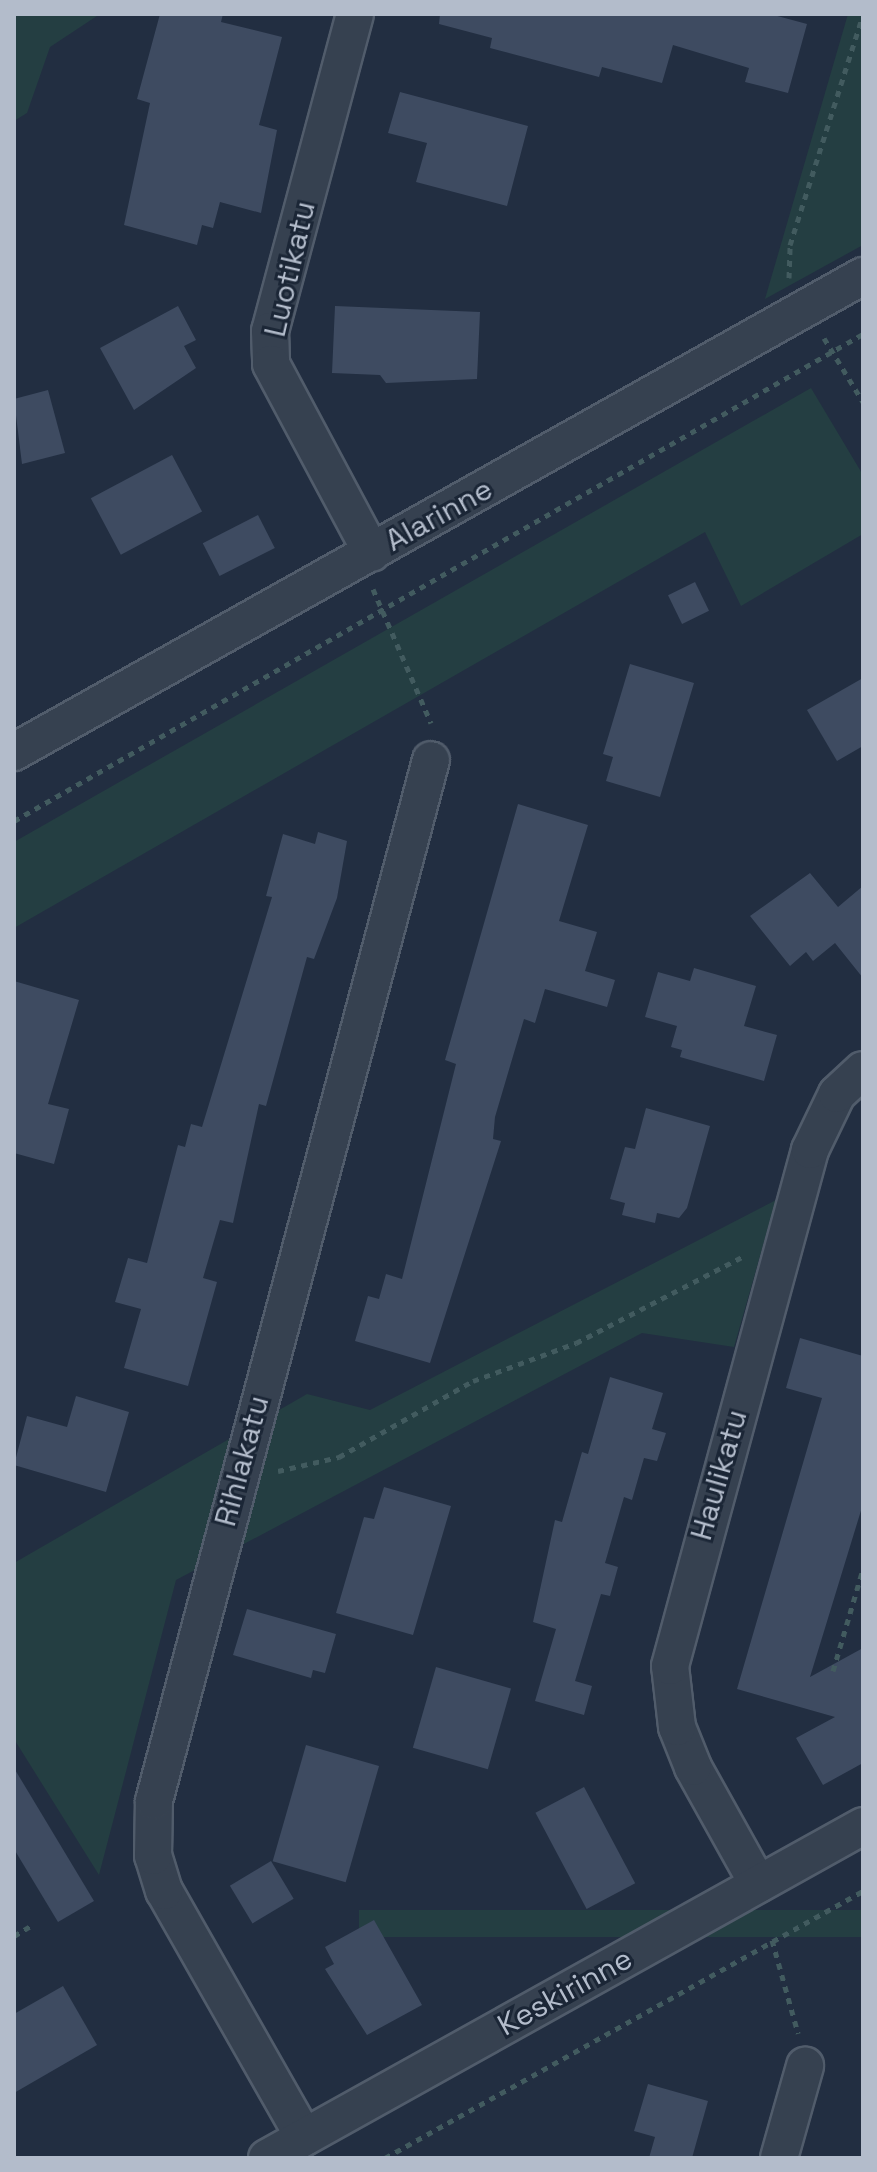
<!DOCTYPE html>
<style>
body{margin:0}
#map{position:relative;width:877px;height:2172px;overflow:hidden;background:#222e41;font-family:"Space Grotesk",sans-serif}
div>[style]{position:absolute}
[style*='--x']{left:calc(var(--x)*1px);top:calc(var(--y)*1px);width:calc(var(--w)*1px);rotate:calc(var(--a)*1deg)}
.green>*{inset:0;background:#243e42;transform-origin:0 0}
.building>*{inset:0;background:#3e4b61;transform-origin:0 0}
.path>*{height:5px;margin-top:-2.5px;transform-origin:0;background:repeating-linear-gradient(90deg,#425b5f 0 6px,transparent 0 12px)}
.roads{filter:drop-shadow(2px 0 #515c6b) drop-shadow(-2px 0 #515c6b) drop-shadow(0 2px #515c6b) drop-shadow(0 -2px #515c6b)}
.street>*{height:36px;margin:-18px;padding:0 18px;transform-origin:18px;border-radius:18px;background:#364150}
span{translate:-50% -50%;white-space:nowrap;text-align:center;line-height:1.15;-webkit-text-stroke:6px #1b2636;paint-order:stroke}
.street-label{font-size:30px;color:#b3bccb}
.frame{position:absolute;inset:0;border:16px solid #b3bccb;pointer-events:none}
</style>
<div id="map">
<div class="green">
<i style="clip-path:polygon(14px 14px,100px 14px,50px 47px,27px 113px,14px 121px)"></i>
<i style="clip-path:polygon(848px 14px,863px 14px,863px 245px,765px 299px)"></i>
<i style="clip-path:polygon(811px 388px,863px 475px,863px 534px,741px 606px,705px 532px,14px 928px,14px 842px)"></i>
<i style="clip-path:polygon(776px 1200px,734px 1347px,642px 1333px,176px 1580px,99px 1875px,14px 1739px,14px 1563px,307px 1394px,370px 1410px)"></i>
<i style="left:863px;top:1910px;width:27px;height:504px;rotate:90deg"></i>
</div>
<div class="building">
<i style="clip-path:polygon(160px 14px,223px 14px,221px 22px,282px 37px,259px 125px,277px 130px,261px 213px,220px 202px,213px 228px,202px 225px,197px 245px,124px 225px,150px 103px,137px 99px)"></i>
<i style="clip-path:polygon(440px 14px,770px 14px,807px 24px,788px 93px,745px 82px,749px 68px,673px 45px,662px 83px,602px 67px,599px 77px,490px 48px,492px 38px,439px 24px)"></i>
<i style="clip-path:polygon(400px 92px,528px 126px,507px 206px,416px 182px,427px 143px,388px 133px)"></i>
<i style="clip-path:polygon(178px 306px,196px 340px,184px 346px,196px 368px,134px 410px,100px 348px)"></i>
<i style="clip-path:polygon(335px 306px,480px 312px,477px 379px,386px 383px,380px 375px,332px 373px)"></i>
<i style="clip-path:polygon(48px 390px,65px 453px,22px 464px,14px 399px)"></i>
<i style="left:172px;top:455px;width:64px;height:92px;rotate:62deg"></i>
<i style="left:258px;top:515px;width:37px;height:62px;rotate:63deg"></i>
<i style="left:695px;top:582px;width:32px;height:30px;rotate:64deg"></i>
<i style="clip-path:polygon(630px 664px,694px 683px,660px 797px,606px 781px,613px 757px,603px 754px)"></i>
<i style="clip-path:polygon(863px 678px,863px 746px,837px 761px,807px 710px)"></i>
<i style="clip-path:polygon(518px 804px,588px 825px,559px 921px,597px 932px,585px 971px,615px 980px,607px 1007px,545px 989px,535px 1023px,524px 1019px,495px 1117px,493px 1139px,501px 1141px,430px 1363px,355px 1341px,368px 1296px,379px 1299px,386px 1274px,402px 1279px,456px 1064px,445px 1060px)"></i>
<i style="clip-path:polygon(318px 832px,347px 841px,337px 898px,314px 959px,307px 957px,266px 1106px,259px 1104px,233px 1223px,220px 1220px,203px 1278px,217px 1282px,188px 1386px,124px 1368px,141px 1309px,115px 1302px,128px 1258px,147px 1263px,178px 1145px,185px 1147px,191px 1124px,202px 1127px,272px 897px,266px 896px,283px 834px,315px 844px)"></i>
<i style="clip-path:polygon(810px 873px,838px 907px,863px 886px,863px 978px,835px 943px,813px 961px,806px 952px,790px 966px,750px 916px)"></i>
<i style="clip-path:polygon(694px 968px,756px 986px,744px 1026px,777px 1035px,764px 1081px,680px 1057px,682px 1050px,671px 1047px,677px 1026px,645px 1017px,658px 972px,690px 981px)"></i>
<i style="clip-path:polygon(14px 981px,79px 1000px,48px 1104px,69px 1109px,54px 1164px,14px 1153px)"></i>
<i style="clip-path:polygon(646px 1108px,710px 1126px,687px 1208px,679px 1218px,657px 1213px,655px 1223px,622px 1215px,625px 1203px,610px 1199px,625px 1147px,635px 1149px)"></i>
<i style="clip-path:polygon(800px 1338px,863px 1356px,863px 1504px,810px 1677px,863px 1648px,863px 1763px,823px 1785px,796px 1738px,835px 1717px,737px 1689px,822px 1398px,786px 1388px)"></i>
<i style="clip-path:polygon(610px 1377px,663px 1393px,652px 1429px,666px 1433px,657px 1461px,644px 1458px,632px 1500px,624px 1497px,605px 1563px,618px 1567px,610px 1596px,601px 1594px,575px 1681px,592px 1686px,584px 1715px,535px 1701px,556px 1629px,533px 1622px,555px 1520px,562px 1522px,582px 1452px,588px 1454px)"></i>
<i style="clip-path:polygon(76px 1396px,129px 1412px,106px 1492px,14px 1465px,27px 1416px,67px 1427px)"></i>
<i style="clip-path:polygon(384px 1487px,451px 1506px,413px 1635px,336px 1613px,364px 1517px,374px 1519px)"></i>
<i style="clip-path:polygon(247px 1609px,336px 1634px,325px 1673px,313px 1670px,311px 1678px,233px 1655px)"></i>
<i style="left:436px;top:1667px;width:78px;height:84px;rotate:16deg"></i>
<i style="left:306px;top:1745px;width:76px;height:121px;rotate:16deg"></i>
<i style="clip-path:polygon(14px 1768px,94px 1901px,58px 1922px,14px 1849px)"></i>
<i style="left:584px;top:1787px;width:109px;height:55px;rotate:62deg"></i>
<i style="left:271px;top:1861px;width:44px;height:48px;rotate:59deg"></i>
<i style="clip-path:polygon(374px 1920px,422px 2005px,367px 2035px,325px 1969px,334px 1964px,325px 1947px)"></i>
<i style="clip-path:polygon(63px 1986px,97px 2045px,14px 2093px,14px 2014px)"></i>
<i style="clip-path:polygon(648px 2084px,708px 2101px,692px 2158px,649px 2158px,655px 2137px,634px 2131px)"></i>
</div>
<div class="path">
<i style="--x:789;--y:278;--w:33;--a:-88"></i>
<i style="--x:790;--y:245;--w:241;--a:-72.4"></i>
<i style="--x:824;--y:338;--w:75;--a:58.6"></i>
<i style="--x:373;--y:589;--w:146;--a:66.6"></i>
<i style="--x:14;--y:821;--w:979;--a:-29.84"></i>
<i style="--x:278;--y:1471;--w:63;--a:-12.9"></i>
<i style="--x:339;--y:1457;--w:154;--a:-29.6"></i>
<i style="--x:473;--y:1381;--w:110;--a:-20.3"></i>
<i style="--x:576;--y:1343;--w:187;--a:-27.4"></i>
<i style="--x:833;--y:1671;--w:106;--a:-73.6"></i>
<i style="--x:14;--y:1936;--w:21;--a:-31"></i>
<i style="--x:772;--y:1940;--w:97;--a:74.4"></i>
<i style="--x:385;--y:2158;--w:548;--a:-29.19"></i>
</div>
<div class="roads">
<div class="street">
<i style="--x:355;--y:14;--w:328;--a:105"></i>
<i style="--x:270;--y:331;--w:33;--a:88"></i>
<i style="--x:271;--y:364;--w:214;--a:61.9"></i>
<i style="--x:14;--y:752;--w:973;--a:-29.28"></i>
<i style="--x:758;--y:1884;--w:134;--a:-119.1"></i>
<i style="--x:693;--y:1767;--w:43;--a:-111.8"></i>
<i style="--x:677;--y:1727;--w:61;--a:-96.5"></i>
<i style="--x:670;--y:1666;--w:535;--a:-74.82"></i>
<i style="--x:810;--y:1150;--w:62;--a:-64.3"></i>
<i style="--x:837;--y:1094;--w:35;--a:-43"></i>
<i style="--x:304;--y:2137;--w:283;--a:-119.6"></i>
<i style="--x:164;--y:1891;--w:37;--a:-107"></i>
<i style="--x:153;--y:1856;--w:55;--a:-89"></i>
<i style="--x:154;--y:1801;--w:1077;--a:-75.1"></i>
<i style="--x:267;--y:2158;--w:682;--a:-29.12"></i>
<i style="--x:779;--y:2158;--w:96;--a:-74.2"></i>
</div>
</div>
<div class="street-label">
<span style="left:290px;top:269px;rotate:-77deg">Luotikatu</span>
<span style="left:439px;top:515px;rotate:-29deg">Alarinne</span>
<span style="left:242px;top:1461px;rotate:-75deg">Rihlakatu</span>
<span style="left:719px;top:1475px;rotate:-74deg">Haulikatu</span>
<span style="left:565px;top:1992px;rotate:-29deg">Keskirinne</span>
</div>
<div class="frame"></div>
</div>
